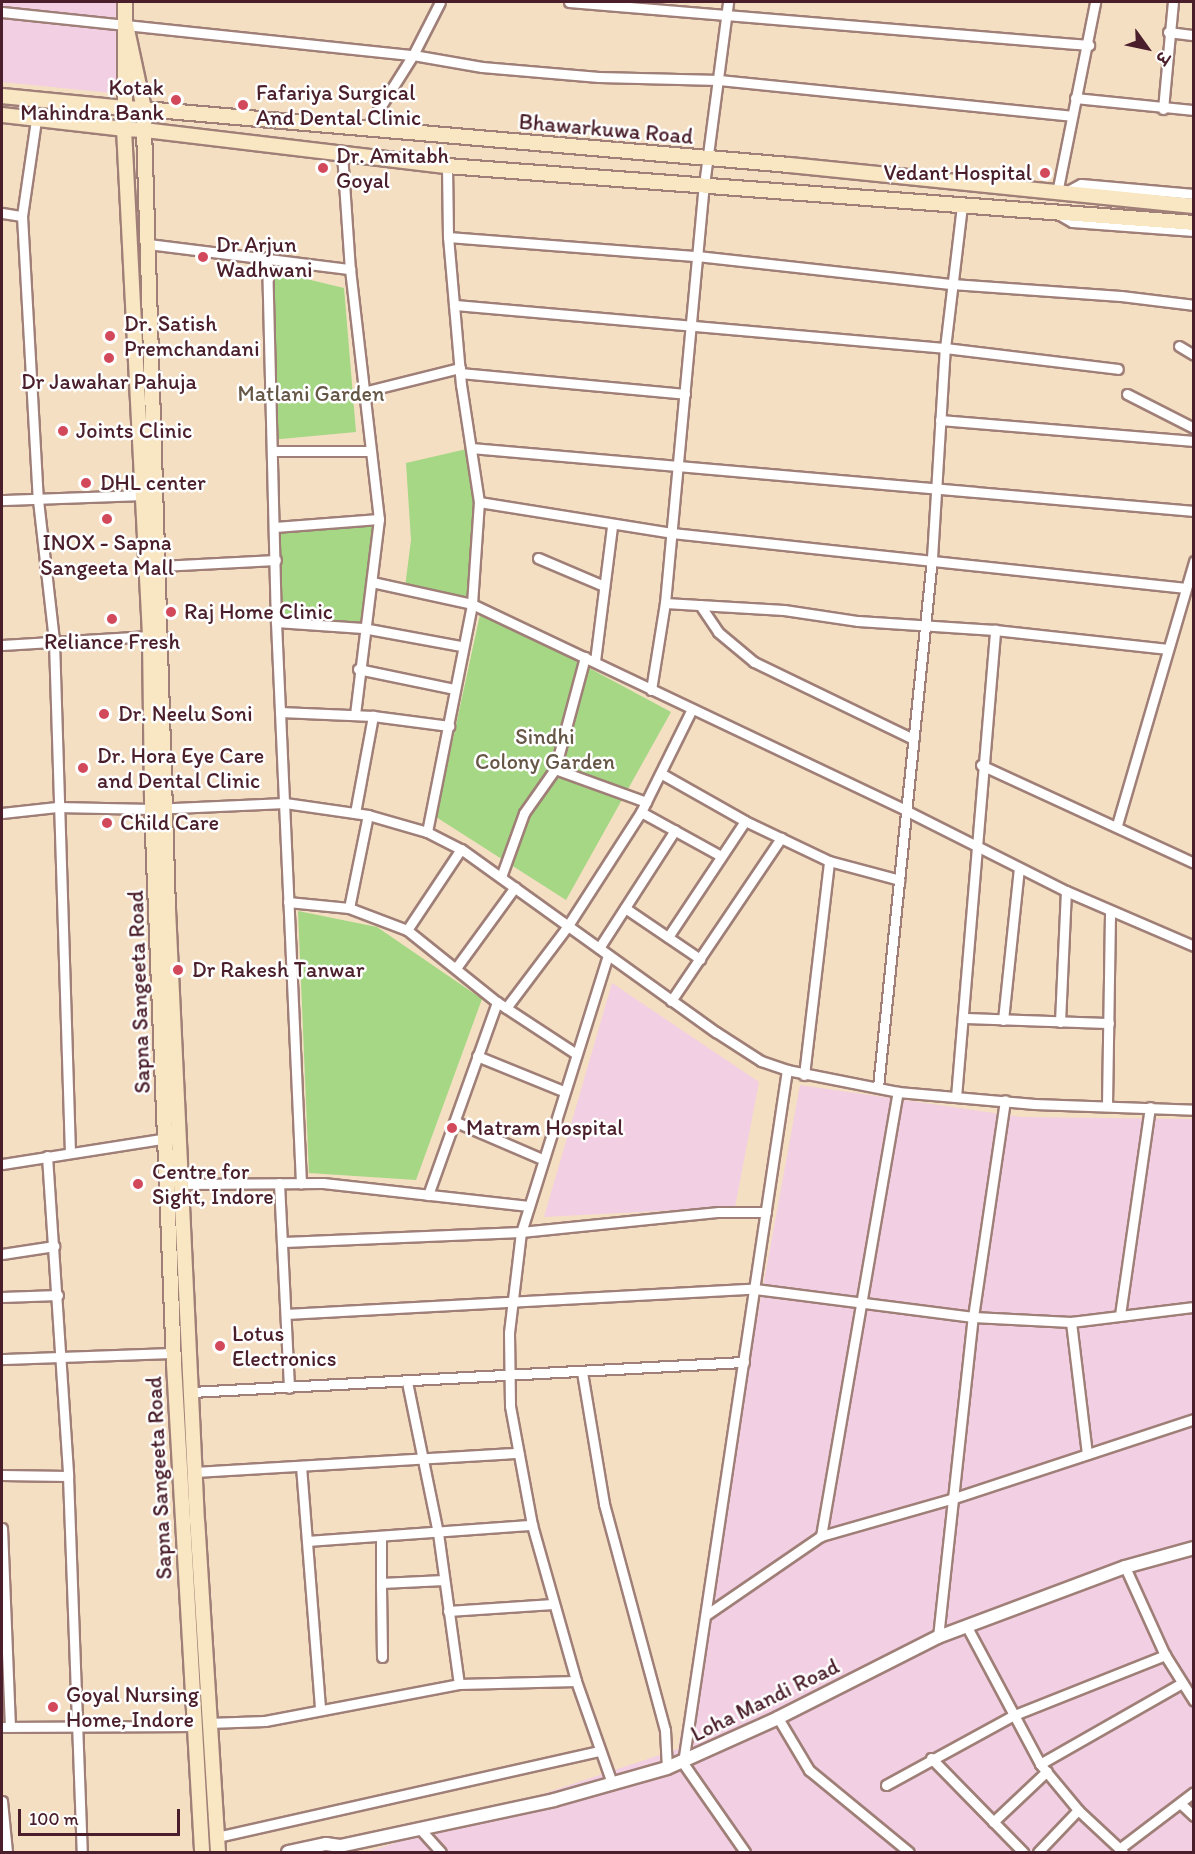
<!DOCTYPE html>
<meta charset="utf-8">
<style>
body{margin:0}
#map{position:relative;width:1195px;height:1854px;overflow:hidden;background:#f4dfc3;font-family:Itim,"Playpen Sans Deva",sans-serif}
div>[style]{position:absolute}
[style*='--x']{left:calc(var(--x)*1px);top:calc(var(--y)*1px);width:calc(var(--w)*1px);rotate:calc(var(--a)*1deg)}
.built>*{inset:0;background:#f2cfe2}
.green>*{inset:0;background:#a5d785}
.roads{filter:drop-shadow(2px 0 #9f7f77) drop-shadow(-2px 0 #9f7f77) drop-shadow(0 2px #9f7f77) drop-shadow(0 -2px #9f7f77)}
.minor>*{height:9px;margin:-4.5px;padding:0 4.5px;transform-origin:4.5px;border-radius:4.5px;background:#fff}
.tertiary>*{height:12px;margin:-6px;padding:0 6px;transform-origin:6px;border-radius:6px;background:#fff}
.secondary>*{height:14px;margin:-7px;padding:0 7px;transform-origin:7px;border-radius:7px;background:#f9e7c3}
.dots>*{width:16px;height:16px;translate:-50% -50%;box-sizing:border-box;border:3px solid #fff;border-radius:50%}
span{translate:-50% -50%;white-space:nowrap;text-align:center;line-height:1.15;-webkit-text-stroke:5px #fff;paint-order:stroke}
.poi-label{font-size:22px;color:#4a1f2b}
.right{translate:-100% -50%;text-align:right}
.left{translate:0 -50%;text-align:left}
.street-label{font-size:22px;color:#4a1f2b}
.park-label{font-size:22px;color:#655646}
.frame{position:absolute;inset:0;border:3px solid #4a1f2b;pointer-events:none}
.north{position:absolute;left:1117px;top:18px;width:60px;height:60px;-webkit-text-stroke:4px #fff;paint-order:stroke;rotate:123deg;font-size:16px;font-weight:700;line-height:24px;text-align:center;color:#4a1f2b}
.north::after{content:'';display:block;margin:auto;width:21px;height:27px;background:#4a1f2b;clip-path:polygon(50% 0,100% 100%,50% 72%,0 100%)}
.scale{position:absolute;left:18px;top:1809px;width:162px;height:27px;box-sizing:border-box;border:3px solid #4a1f2b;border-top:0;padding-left:8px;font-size:18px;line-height:21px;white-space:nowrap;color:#4a1f2b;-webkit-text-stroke:4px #fff;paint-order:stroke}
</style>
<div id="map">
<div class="built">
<i style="clip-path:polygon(2px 2px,116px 2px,122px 94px,2px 82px)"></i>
<i style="clip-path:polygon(612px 983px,759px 1082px,735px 1207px,544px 1217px)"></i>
<i style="clip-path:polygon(800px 1085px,1021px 1117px,1193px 1119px,1193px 1852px,368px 1852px,678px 1749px)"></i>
</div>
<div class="green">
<i style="clip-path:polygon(269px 270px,344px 288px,356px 432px,270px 440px)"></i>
<i style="clip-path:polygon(471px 448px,479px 502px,472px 604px,405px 587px,411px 540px,406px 463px)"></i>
<i style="clip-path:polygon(379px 519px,363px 628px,276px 622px,275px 527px)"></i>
<i style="clip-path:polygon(481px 610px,671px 712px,566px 900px,436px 817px)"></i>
<i style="clip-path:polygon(298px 911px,377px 927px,482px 999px,416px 1180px,309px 1173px)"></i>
</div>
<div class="roads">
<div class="minor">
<i style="--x:569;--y:2;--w:522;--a:4.73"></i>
<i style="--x:2;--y:12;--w:413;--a:6"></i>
<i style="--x:413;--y:55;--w:70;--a:9.9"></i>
<i style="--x:482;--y:67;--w:117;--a:4.9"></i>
<i style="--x:599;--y:77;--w:120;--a:1.4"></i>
<i style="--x:719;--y:80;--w:354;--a:5.8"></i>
<i style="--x:1168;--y:32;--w:26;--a:7"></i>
<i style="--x:1075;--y:98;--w:120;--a:5.8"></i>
<i style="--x:1163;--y:109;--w:107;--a:-84.7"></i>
<i style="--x:36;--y:120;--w:97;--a:98.3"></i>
<i style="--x:22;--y:216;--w:284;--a:86.8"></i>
<i style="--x:38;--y:500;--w:142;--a:83.5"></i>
<i style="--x:54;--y:641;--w:511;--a:88.21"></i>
<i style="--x:367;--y:128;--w:86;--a:-57.8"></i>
<i style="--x:413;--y:55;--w:59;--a:-63"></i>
<i style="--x:342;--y:153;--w:116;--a:86.1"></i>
<i style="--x:350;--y:269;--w:252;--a:83.4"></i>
<i style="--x:379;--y:519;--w:197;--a:97"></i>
<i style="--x:1057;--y:193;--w:195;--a:-78.7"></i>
<i style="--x:1064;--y:193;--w:19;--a:-28"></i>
<i style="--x:1081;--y:184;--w:113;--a:5.1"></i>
<i style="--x:2;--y:213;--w:20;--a:9"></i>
<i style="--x:1060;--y:215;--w:14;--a:30"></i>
<i style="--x:1072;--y:222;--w:122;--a:4.2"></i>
<i style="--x:448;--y:237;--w:250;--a:4.4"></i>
<i style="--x:697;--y:256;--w:257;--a:6.3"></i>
<i style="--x:952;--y:284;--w:169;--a:4.1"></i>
<i style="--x:1121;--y:296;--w:74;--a:7"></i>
<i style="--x:148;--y:244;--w:204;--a:7.1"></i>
<i style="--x:267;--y:257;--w:365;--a:88.6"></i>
<i style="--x:276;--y:622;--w:562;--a:87.45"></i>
<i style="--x:454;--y:305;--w:493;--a:5"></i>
<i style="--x:945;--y:348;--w:174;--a:6.9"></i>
<i style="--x:1179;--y:346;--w:17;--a:31"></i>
<i style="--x:460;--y:373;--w:226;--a:5.3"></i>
<i style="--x:363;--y:392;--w:100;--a:-13.9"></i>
<i style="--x:1127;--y:394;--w:75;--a:26.9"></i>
<i style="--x:940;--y:420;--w:255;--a:4.7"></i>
<i style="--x:471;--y:448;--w:726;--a:4.98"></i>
<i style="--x:273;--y:451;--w:97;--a:0"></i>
<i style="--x:2;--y:500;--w:144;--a:-2"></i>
<i style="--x:479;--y:502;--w:195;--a:9.1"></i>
<i style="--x:672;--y:533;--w:517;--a:6.11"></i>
<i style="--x:275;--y:527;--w:104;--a:-4.4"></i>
<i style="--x:538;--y:558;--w:72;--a:23"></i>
<i style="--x:160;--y:566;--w:116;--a:-3"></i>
<i style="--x:372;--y:582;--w:102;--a:12.4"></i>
<i style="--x:472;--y:604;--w:482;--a:25.4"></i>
<i style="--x:907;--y:811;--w:178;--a:26.7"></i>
<i style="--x:1066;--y:891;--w:139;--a:23.3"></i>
<i style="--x:665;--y:603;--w:119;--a:3.4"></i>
<i style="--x:784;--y:610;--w:75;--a:8.5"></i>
<i style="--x:858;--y:621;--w:137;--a:3.8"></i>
<i style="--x:995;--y:630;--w:174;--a:6.3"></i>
<i style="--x:700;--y:605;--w:32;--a:56"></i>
<i style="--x:718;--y:632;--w:47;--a:39.8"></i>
<i style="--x:754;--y:662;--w:177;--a:25.8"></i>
<i style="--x:276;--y:622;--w:87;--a:3.9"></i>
<i style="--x:363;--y:628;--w:100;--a:10.4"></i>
<i style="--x:2;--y:645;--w:148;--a:-3.5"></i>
<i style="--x:595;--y:661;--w:136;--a:-82.8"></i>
<i style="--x:358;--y:669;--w:99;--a:11.7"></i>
<i style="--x:651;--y:690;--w:88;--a:-80.9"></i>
<i style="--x:665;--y:603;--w:420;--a:-84.7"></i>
<i style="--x:704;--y:185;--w:185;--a:-82.5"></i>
<i style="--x:280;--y:712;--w:93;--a:2.5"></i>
<i style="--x:373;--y:716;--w:77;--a:7.5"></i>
<i style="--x:981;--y:765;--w:234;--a:24.7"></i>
<i style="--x:555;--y:769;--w:97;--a:19.9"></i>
<i style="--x:662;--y:774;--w:95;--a:29.5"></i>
<i style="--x:745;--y:821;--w:93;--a:25.5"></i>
<i style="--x:829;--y:861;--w:73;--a:15"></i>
<i style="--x:641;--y:812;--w:91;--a:28.8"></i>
<i style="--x:2;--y:813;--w:55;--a:-6.2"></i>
<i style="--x:57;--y:807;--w:95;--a:1.2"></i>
<i style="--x:152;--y:809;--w:133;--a:-2.6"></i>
<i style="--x:285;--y:803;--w:84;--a:8.2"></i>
<i style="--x:368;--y:815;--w:61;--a:16.1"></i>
<i style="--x:427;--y:832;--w:38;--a:27"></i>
<i style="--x:461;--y:849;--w:314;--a:35.7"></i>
<i style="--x:716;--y:1032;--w:54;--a:32.8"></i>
<i style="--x:761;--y:1061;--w:28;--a:19"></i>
<i style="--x:787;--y:1070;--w:113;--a:11.2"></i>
<i style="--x:898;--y:1092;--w:137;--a:5"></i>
<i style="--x:1034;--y:1104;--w:160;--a:2.1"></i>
<i style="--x:355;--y:813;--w:99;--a:-79.5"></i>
<i style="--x:1117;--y:825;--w:275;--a:-73.7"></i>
<i style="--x:427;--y:832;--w:232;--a:-78.8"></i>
<i style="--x:472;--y:604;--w:102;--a:-86.1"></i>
<i style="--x:479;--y:502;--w:118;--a:-98.7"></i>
<i style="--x:461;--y:385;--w:149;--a:-95"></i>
<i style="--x:448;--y:237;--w:71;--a:-90.8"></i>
<i style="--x:501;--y:877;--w:68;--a:-70.2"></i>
<i style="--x:524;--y:813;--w:54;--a:-54.8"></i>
<i style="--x:555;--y:769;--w:116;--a:-75"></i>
<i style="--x:288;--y:902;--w:61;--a:5.6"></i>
<i style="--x:349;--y:908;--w:62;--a:20.8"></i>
<i style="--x:407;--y:930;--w:115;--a:38.7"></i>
<i style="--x:497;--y:1002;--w:93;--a:33.2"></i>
<i style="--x:349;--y:908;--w:95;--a:-78.5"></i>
<i style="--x:625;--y:908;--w:91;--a:34.2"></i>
<i style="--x:407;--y:930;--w:97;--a:-56.3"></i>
<i style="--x:668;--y:937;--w:139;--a:-56.4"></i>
<i style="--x:599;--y:948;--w:140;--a:-57.2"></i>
<i style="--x:608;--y:955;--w:290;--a:107.4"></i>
<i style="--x:521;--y:1232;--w:102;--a:96.8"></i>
<i style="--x:509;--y:1333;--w:73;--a:89.2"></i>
<i style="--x:510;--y:1406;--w:121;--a:79.5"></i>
<i style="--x:532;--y:1525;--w:162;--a:74.2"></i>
<i style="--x:576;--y:1681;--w:108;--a:70.6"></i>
<i style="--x:456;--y:968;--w:100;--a:-53.9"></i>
<i style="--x:671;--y:1001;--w:197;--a:-56"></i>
<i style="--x:506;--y:1008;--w:101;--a:-53"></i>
<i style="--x:567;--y:927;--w:137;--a:-57.2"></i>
<i style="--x:641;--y:812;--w:115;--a:-63.7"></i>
<i style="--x:963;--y:1018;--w:146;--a:2"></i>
<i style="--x:1003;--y:1020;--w:153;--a:-84"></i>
<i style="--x:1060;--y:1022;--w:131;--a:-87.4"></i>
<i style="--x:477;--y:1056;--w:93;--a:22.1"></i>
<i style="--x:804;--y:1075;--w:215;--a:-83.3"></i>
<i style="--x:878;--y:1087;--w:532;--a:-84.17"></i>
<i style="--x:932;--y:558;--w:210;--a:-86.5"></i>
<i style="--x:945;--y:348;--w:143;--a:-83.2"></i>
<i style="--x:956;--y:1097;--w:469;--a:-85.2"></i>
<i style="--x:1107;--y:1105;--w:194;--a:-89.1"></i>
<i style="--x:456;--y:1122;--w:94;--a:23.3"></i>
<i style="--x:47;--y:1156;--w:321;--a:86.2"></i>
<i style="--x:68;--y:1476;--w:376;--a:87.9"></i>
<i style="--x:2;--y:1164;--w:168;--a:-8.9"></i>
<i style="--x:279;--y:1183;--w:205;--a:87.2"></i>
<i style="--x:181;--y:1184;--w:142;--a:-0.4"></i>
<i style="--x:323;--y:1183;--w:207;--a:6.4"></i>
<i style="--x:428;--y:1195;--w:205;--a:-70.3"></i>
<i style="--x:284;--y:1242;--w:237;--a:-2.4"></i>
<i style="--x:521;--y:1232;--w:199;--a:-5.8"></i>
<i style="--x:719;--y:1212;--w:47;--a:0"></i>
<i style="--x:2;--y:1254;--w:53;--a:-8.7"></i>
<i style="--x:2;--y:1297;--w:56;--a:-2"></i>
<i style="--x:286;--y:1314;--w:470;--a:-3.1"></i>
<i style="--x:755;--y:1289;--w:220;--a:7.3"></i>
<i style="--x:973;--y:1317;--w:98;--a:2.9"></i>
<i style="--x:1071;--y:1322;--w:124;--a:-7"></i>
<i style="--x:1120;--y:1315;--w:210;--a:-81.8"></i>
<i style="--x:1071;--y:1322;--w:133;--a:83.1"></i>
<i style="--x:2;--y:1359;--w:172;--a:-2"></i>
<i style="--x:582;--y:1372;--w:134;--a:80.5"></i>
<i style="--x:604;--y:1504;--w:234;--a:74.9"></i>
<i style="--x:665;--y:1730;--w:38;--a:87"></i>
<i style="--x:407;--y:1382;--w:154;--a:78.4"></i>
<i style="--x:438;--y:1533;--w:152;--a:82.1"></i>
<i style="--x:191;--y:1392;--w:554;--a:-3.11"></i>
<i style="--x:301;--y:1466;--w:244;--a:85.5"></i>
<i style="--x:195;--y:1472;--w:324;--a:-3.4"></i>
<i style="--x:2;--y:1475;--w:66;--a:0.9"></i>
<i style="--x:2;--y:1528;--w:199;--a:87.7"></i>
<i style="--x:821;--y:1536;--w:451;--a:-80.2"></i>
<i style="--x:307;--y:1541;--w:226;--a:-4.1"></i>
<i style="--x:1125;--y:1567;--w:97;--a:65.6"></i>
<i style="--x:1165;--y:1655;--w:54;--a:57.8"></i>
<i style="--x:381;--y:1583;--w:47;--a:-90"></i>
<i style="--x:448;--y:1611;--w:105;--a:-3.8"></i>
<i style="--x:706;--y:1615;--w:140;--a:-34.5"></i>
<i style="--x:821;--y:1536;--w:135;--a:-15.9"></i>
<i style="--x:951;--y:1499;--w:256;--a:-18.2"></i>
<i style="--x:967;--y:1627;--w:155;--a:61.9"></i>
<i style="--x:1040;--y:1764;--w:60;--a:50.4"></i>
<i style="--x:1078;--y:1810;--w:62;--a:43"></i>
<i style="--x:938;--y:1637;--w:322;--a:-83.8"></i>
<i style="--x:973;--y:1317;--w:219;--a:-81.6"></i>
<i style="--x:382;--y:1657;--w:74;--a:-90.8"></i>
<i style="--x:381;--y:1583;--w:63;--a:-2.7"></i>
<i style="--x:778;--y:1718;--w:61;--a:59.2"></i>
<i style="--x:809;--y:1770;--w:129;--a:39.4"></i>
<i style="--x:208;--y:1723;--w:57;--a:-2"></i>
<i style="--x:265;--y:1721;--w:197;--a:-10.8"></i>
<i style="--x:459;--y:1684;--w:117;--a:-1.5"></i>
<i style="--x:2;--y:1727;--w:191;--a:-0.3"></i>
<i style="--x:931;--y:1758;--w:132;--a:45.6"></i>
<i style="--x:1040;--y:1764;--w:161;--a:-29.7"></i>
<i style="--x:886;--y:1785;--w:144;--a:-28.7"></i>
<i style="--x:1012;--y:1716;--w:165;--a:-21.7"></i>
<i style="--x:2;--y:1801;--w:51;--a:84.4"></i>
<i style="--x:1180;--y:1803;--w:19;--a:43"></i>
<i style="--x:993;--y:1822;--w:74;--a:-43.4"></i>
<i style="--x:420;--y:1829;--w:31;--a:48"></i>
<i style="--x:217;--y:1837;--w:392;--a:-12.7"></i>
<i style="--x:1119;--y:1849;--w:94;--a:-37.2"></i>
<i style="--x:745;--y:1852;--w:108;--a:-124.9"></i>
<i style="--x:683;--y:1763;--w:701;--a:-81.47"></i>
<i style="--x:1038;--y:1852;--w:58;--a:-46.4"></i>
</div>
<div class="tertiary">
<i style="--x:288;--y:1852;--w:39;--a:-12"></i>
<i style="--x:326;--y:1844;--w:14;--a:8"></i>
<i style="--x:340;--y:1846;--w:219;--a:-12.1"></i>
<i style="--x:554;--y:1800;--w:117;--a:-15.8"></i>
<i style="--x:667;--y:1768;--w:122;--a:-24.2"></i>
<i style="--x:778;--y:1718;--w:179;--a:-26.9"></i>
<i style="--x:938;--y:1637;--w:200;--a:-20.5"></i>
<i style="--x:1125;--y:1567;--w:72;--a:-15.4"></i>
</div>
<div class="secondary">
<i style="--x:126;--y:25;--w:86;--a:77.9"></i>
<i style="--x:144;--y:109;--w:21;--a:90"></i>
<i style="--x:144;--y:130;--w:20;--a:-177"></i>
<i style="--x:124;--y:129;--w:21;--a:-87"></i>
<i style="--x:125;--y:108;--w:19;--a:3"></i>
<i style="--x:144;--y:109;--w:647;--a:4.96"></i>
<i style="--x:789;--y:165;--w:407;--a:5.8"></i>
<i style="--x:2;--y:96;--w:124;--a:5.6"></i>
<i style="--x:125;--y:108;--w:106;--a:-90"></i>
<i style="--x:2;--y:115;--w:123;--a:6.5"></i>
<i style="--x:124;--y:129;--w:508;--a:87.06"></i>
<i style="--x:150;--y:636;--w:173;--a:89.3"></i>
<i style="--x:152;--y:809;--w:555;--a:87.73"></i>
<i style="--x:174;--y:1364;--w:489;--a:86.7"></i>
<i style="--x:218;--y:1852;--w:331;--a:-93.6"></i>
<i style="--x:197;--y:1522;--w:614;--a:-92.71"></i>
<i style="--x:168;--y:909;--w:779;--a:-91.76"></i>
<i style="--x:144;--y:130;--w:305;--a:6.8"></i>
<i style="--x:447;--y:166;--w:749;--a:4.36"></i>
</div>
</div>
<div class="dots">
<i style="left:176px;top:100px;background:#d1495b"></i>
<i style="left:243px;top:105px;background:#d1495b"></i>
<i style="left:323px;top:168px;background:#d1495b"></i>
<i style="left:1045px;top:173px;background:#d1495b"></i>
<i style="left:203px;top:257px;background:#d1495b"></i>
<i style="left:110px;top:336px;background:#d1495b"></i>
<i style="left:109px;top:358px;background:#d1495b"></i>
<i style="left:63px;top:431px;background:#d1495b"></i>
<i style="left:86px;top:483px;background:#d1495b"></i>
<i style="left:107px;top:519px;background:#d1495b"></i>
<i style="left:171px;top:612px;background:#d1495b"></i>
<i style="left:112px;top:619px;background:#d1495b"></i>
<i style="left:104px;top:714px;background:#d1495b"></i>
<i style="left:83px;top:768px;background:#d1495b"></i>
<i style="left:107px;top:823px;background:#d1495b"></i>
<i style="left:178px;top:970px;background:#d1495b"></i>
<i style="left:452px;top:1128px;background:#d1495b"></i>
<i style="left:138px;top:1184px;background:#d1495b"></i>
<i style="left:220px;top:1346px;background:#d1495b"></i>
<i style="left:53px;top:1707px;background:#d1495b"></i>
</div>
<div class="poi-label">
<span class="right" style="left:164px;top:100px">Kotak<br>Mahindra Bank</span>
<span class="left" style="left:256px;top:105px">Fafariya Surgical<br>And Dental Clinic</span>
<span class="left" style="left:336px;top:168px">Dr. Amitabh<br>Goyal</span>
<span class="right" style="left:1032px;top:173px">Vedant Hospital</span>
<span class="left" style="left:216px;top:257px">Dr Arjun<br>Wadhwani</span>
<span class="left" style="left:124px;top:336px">Dr. Satish<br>Premchandani</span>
<span style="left:109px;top:382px">Dr Jawahar Pahuja</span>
<span class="left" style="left:76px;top:431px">Joints Clinic</span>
<span class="left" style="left:100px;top:483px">DHL center</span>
<span style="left:107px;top:555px">INOX - Sapna<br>Sangeeta Mall</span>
<span class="left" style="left:184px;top:612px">Raj Home Clinic</span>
<span style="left:112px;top:642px">Reliance Fresh</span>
<span class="left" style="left:118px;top:714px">Dr. Neelu Soni</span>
<span class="left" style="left:97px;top:768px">Dr. Hora Eye Care<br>and Dental Clinic</span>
<span class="left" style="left:120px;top:823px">Child Care</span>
<span class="left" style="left:192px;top:970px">Dr Rakesh Tanwar</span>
<span class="left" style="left:466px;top:1128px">Matram Hospital</span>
<span class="left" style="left:152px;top:1184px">Centre for<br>Sight, Indore</span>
<span class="left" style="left:232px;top:1346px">Lotus<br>Electronics</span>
<span class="left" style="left:66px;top:1707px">Goyal Nursing<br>Home, Indore</span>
</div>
<div class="street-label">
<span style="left:606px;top:129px;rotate:5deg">Bhawarkuwa Road</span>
<span style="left:139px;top:992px;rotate:-92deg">Sapna Sangeeta Road</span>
<span style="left:159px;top:1478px;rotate:-93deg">Sapna Sangeeta Road</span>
<span style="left:765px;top:1700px;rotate:-26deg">Loha Mandi Road</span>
</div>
<div class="park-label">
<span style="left:311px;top:394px">Matlani Garden</span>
<span style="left:545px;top:749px">Sindhi<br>Colony Garden</span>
</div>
<div class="frame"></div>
<div class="north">उ</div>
<div class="scale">100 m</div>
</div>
